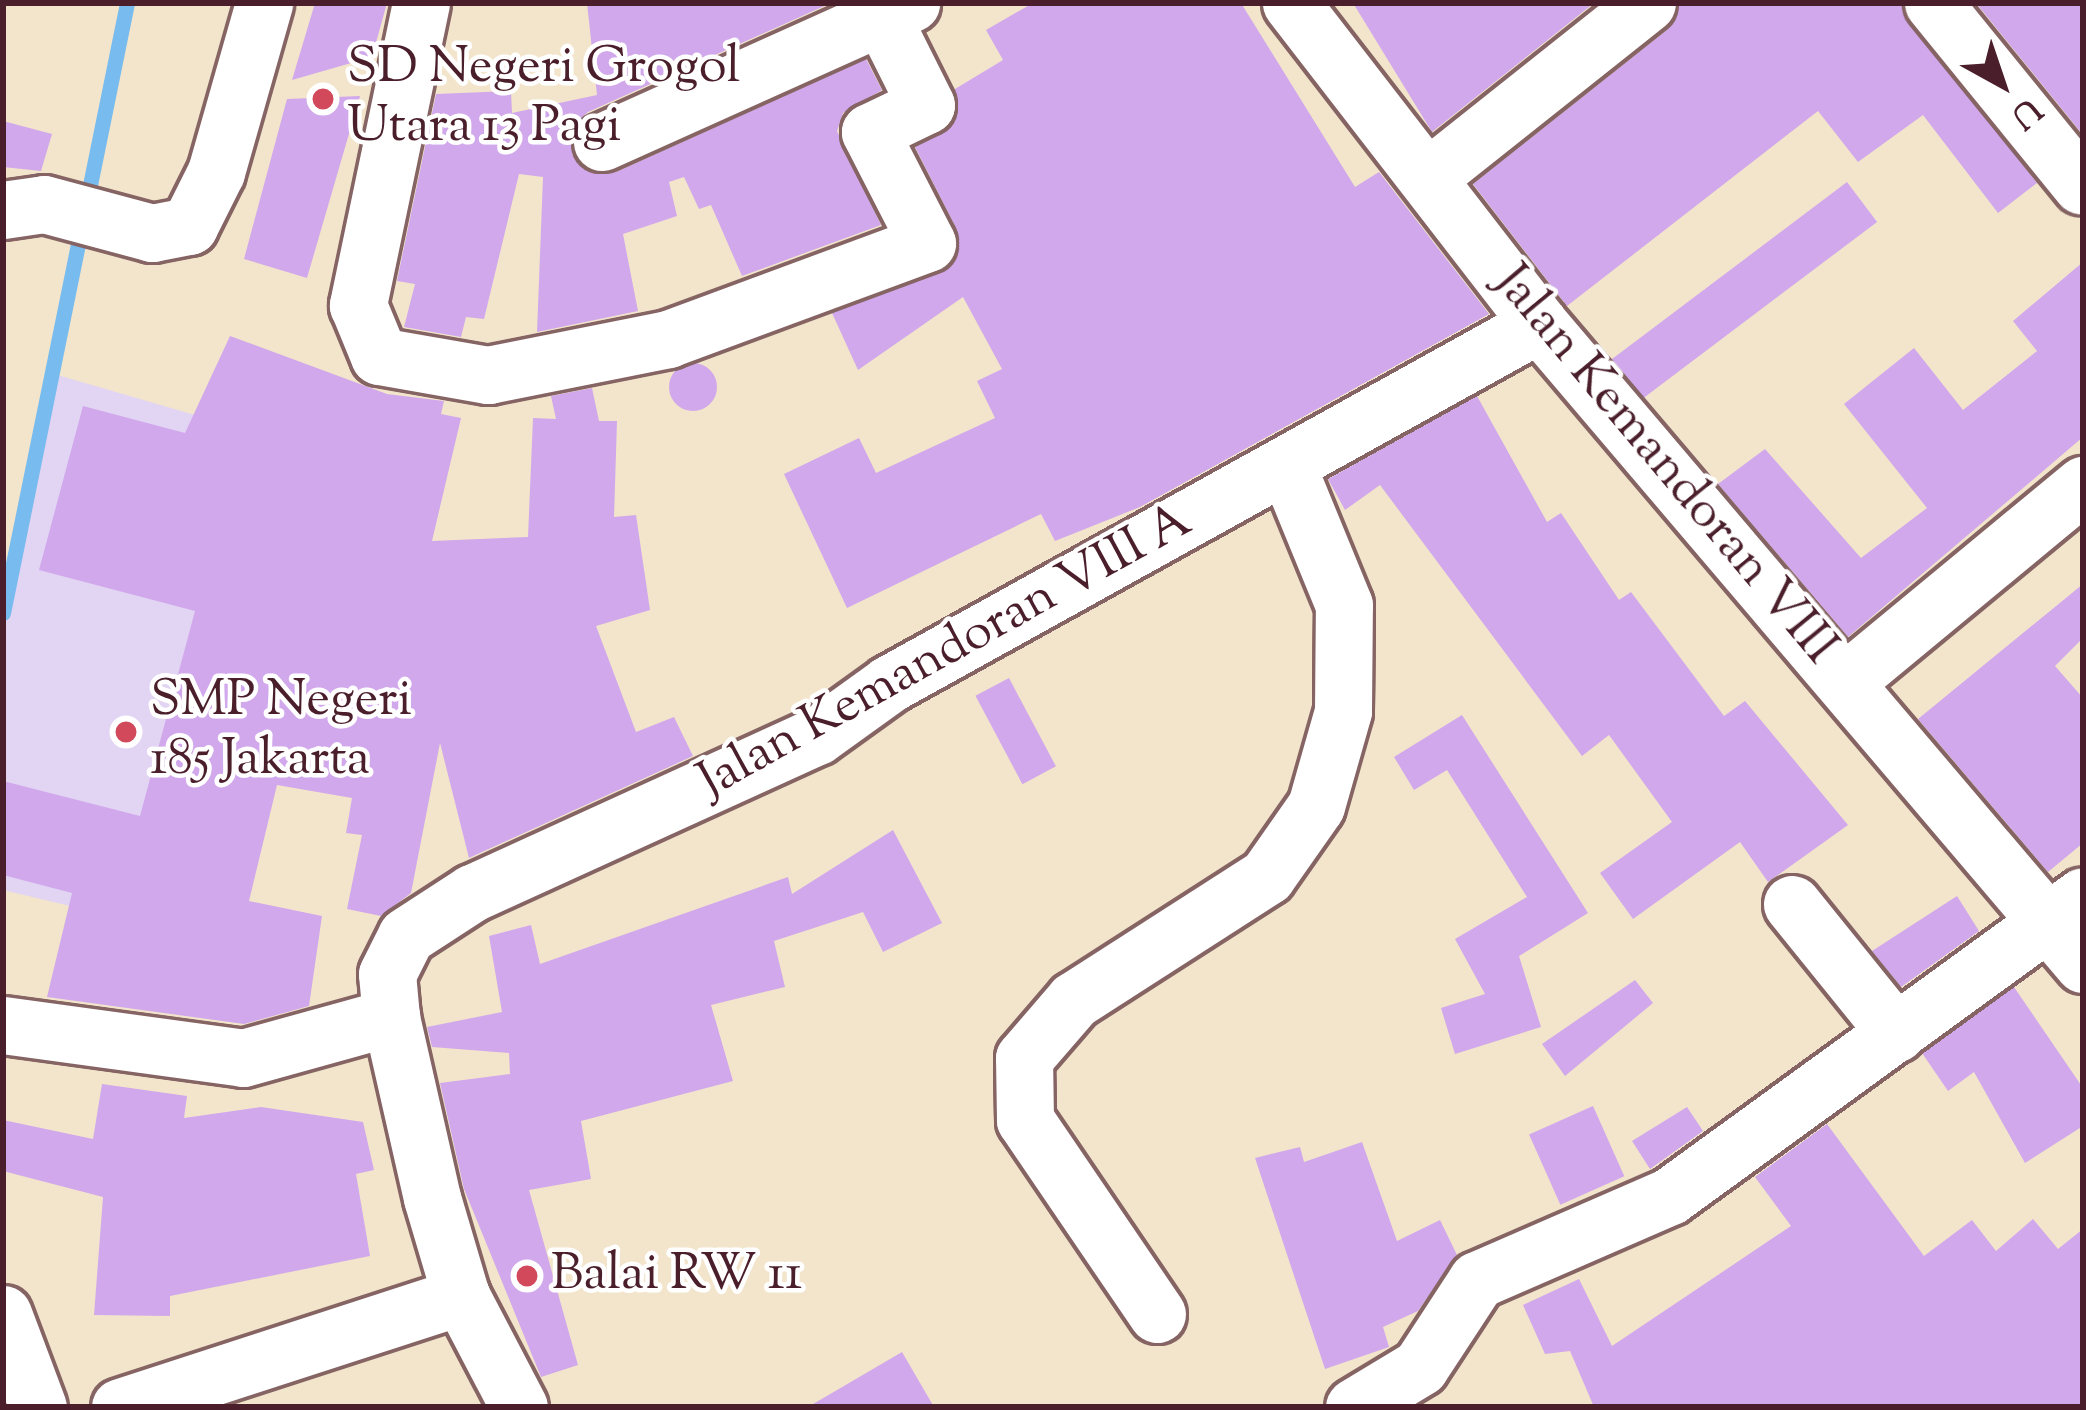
<!DOCTYPE html>
<style>
body{margin:0}
#map{position:relative;width:2086px;height:1410px;overflow:hidden;background:#f2e5cb;font-family:"Sorts Mill Goudy",serif}
div>[style]{position:absolute}
[style*='--x']{left:calc(var(--x)*1px);top:calc(var(--y)*1px);width:calc(var(--w)*1px);rotate:calc(var(--a)*1deg)}
.built>*{inset:0;background:#e2d4f3}
.stream>*{height:15px;margin:-7.5px;padding:0 7.5px;transform-origin:7.5px;border-radius:7.5px;background:#78bbee}
.building>*{inset:0;background:#d1a8ec;transform-origin:0 0}
.round{border-radius:50%}
.roads{filter:drop-shadow(3px 0 #856463) drop-shadow(-3px 0 #856463) drop-shadow(0 3px #856463) drop-shadow(0 -3px #856463)}
.minor>*{height:57px;margin:-28.5px;padding:0 28.5px;transform-origin:28.5px;border-radius:28.5px;background:#fff}
.dots>*{width:33px;height:33px;translate:-50% -50%;box-sizing:border-box;border:6px solid #fff;border-radius:50%}
span{translate:-50% -50%;white-space:nowrap;text-align:center;line-height:1.15;-webkit-text-stroke:9px #fff;paint-order:stroke}
.poi-label{font-size:51px;color:#4a1f2b}
.left{translate:0 -50%;text-align:left}
.street-label{font-size:51px;color:#4a1f2b}
.frame{position:absolute;inset:0;border:6px solid #4a1f2b;pointer-events:none}
.north{position:absolute;left:1942px;top:24px;width:120px;height:120px;-webkit-text-stroke:9px #fff;paint-order:stroke;rotate:140deg;font-size:33px;font-weight:700;line-height:48px;text-align:center;color:#4a1f2b}
.north::after{content:'';display:block;margin:auto;width:42px;height:54px;background:#4a1f2b;clip-path:polygon(50% 0,100% 100%,50% 72%,0 100%)}
</style>
<div id="map">
<div class="built">
<i style="clip-path:polygon(54px 374px,336px 456px,184px 933px,3px 890px,3px 574px)"></i>
</div>
<div class="stream">
<i style="--x:3;--y:613;--w:622;--a:-78.51"></i>
</div>
<div class="building">
<i style="clip-path:polygon(315px 3px,387px 3px,372px 57px,292px 80px)"></i>
<i style="clip-path:polygon(587px 3px,831px 3px,588px 112px,575px 124px,572px 154px,584px 169px,616px 172px,866px 59px,882px 90px,843px 113px,837px 131px,881px 225px,742px 276px,711px 205px,699px 209px,684px 177px,669px 182px,677px 216px,623px 234px,638px 311px,537px 332px,543px 177px,519px 174px,484px 319px,466px 317px,461px 337px,404px 327px,415px 284px,397px 281px,436px 94px,511px 91px,512px 113px,597px 95px)"></i>
<i style="clip-path:polygon(1033px 3px,1241px 3px,1355px 187px,1379px 172px,1489px 314px,1140px 507px,1055px 541px,1041px 514px,847px 608px,784px 474px,859px 438px,876px 473px,995px 418px,977px 381px,1002px 369px,963px 297px,858px 370px,832px 313px,954px 262px,956px 228px,915px 147px,953px 124px,955px 89px,1003px 60px,986px 30px)"></i>
<i style="clip-path:polygon(1353px 3px,1594px 3px,1432px 132px)"></i>
<i style="clip-path:polygon(1679px 3px,1901px 3px,2037px 183px,1998px 213px,1923px 115px,1858px 162px,1818px 111px,1567px 306px,1473px 184px,1668px 29px)"></i>
<i style="clip-path:polygon(1976px 3px,2083px 3px,2083px 135px)"></i>
<i style="clip-path:polygon(360px 96px,307px 278px,244px 259px,287px 99px)"></i>
<i style="clip-path:polygon(3px 121px,52px 134px,41px 171px,3px 167px)"></i>
<i style="left:1847px;top:182px;width:50px;height:295px;rotate:53deg"></i>
<i style="clip-path:polygon(2083px 262px,2083px 437px,1848px 637px,1718px 484px,1765px 449px,1861px 558px,1927px 508px,1844px 404px,1914px 348px,1963px 410px,2037px 351px,2013px 321px)"></i>
<i style="clip-path:polygon(230px 336px,387px 394px,444px 401px,441px 414px,461px 418px,432px 541px,528px 537px,533px 418px,556px 419px,551px 396px,592px 388px,599px 421px,617px 421px,614px 517px,636px 515px,650px 610px,596px 626px,636px 732px,674px 717px,693px 756px,469px 858px,440px 743px,411px 893px,381px 916px,347px 909px,362px 835px,346px 833px,352px 798px,277px 785px,249px 901px,322px 916px,309px 1006px,244px 1024px,47px 997px,72px 893px,3px 875px,3px 781px,140px 816px,195px 611px,39px 570px,83px 406px,185px 433px)"></i>
<i class="round" style="left:669px;top:363px;width:48px;height:48px"></i>
<i style="clip-path:polygon(1477px 396px,1547px 522px,1561px 513px,1619px 600px,1631px 592px,1724px 716px,1745px 701px,1848px 825px,1768px 882px,1740px 842px,1633px 919px,1600px 873px,1672px 822px,1609px 735px,1582px 756px,1380px 485px,1345px 510px,1328px 479px)"></i>
<i style="clip-path:polygon(2083px 584px,2083px 638px,2055px 666px,2083px 698px,2083px 843px,2048px 872px,1918px 719px)"></i>
<i style="left:1009px;top:678px;width:100px;height:38px;rotate:62deg"></i>
<i style="clip-path:polygon(1462px 715px,1588px 913px,1519px 956px,1541px 1027px,1455px 1054px,1441px 1008px,1485px 994px,1455px 939px,1527px 897px,1447px 770px,1414px 790px,1394px 757px)"></i>
<i style="clip-path:polygon(893px 830px,942px 923px,883px 952px,863px 912px,774px 941px,785px 987px,711px 1005px,733px 1081px,581px 1121px,591px 1179px,529px 1190px,578px 1365px,541px 1377px,464px 1189px,440px 1083px,510px 1074px,509px 1053px,432px 1047px,427px 1027px,502px 1012px,489px 936px,531px 925px,540px 964px,788px 877px,792px 894px)"></i>
<i style="clip-path:polygon(1957px 896px,1979px 931px,1901px 987px,1872px 951px)"></i>
<i style="clip-path:polygon(1635px 980px,1653px 1003px,1565px 1076px,1542px 1044px)"></i>
<i style="clip-path:polygon(2014px 987px,2083px 1088px,2083px 1126px,2025px 1163px,1974px 1072px,1948px 1091px,1922px 1053px)"></i>
<i style="clip-path:polygon(102px 1084px,187px 1096px,184px 1118px,261px 1107px,363px 1122px,374px 1170px,356px 1174px,370px 1256px,170px 1296px,170px 1316px,94px 1315px,103px 1197px,3px 1171px,3px 1120px,93px 1139px)"></i>
<i style="left:1593px;top:1106px;width:77px;height:70px;rotate:66deg"></i>
<i style="clip-path:polygon(1687px 1107px,1703px 1131px,1650px 1169px,1632px 1141px)"></i>
<i style="clip-path:polygon(1827px 1124px,1924px 1256px,1972px 1220px,1996px 1251px,2033px 1219px,2058px 1249px,2083px 1229px,2083px 1407px,1594px 1407px,1570px 1351px,1545px 1354px,1523px 1305px,1579px 1279px,1612px 1346px,1791px 1226px,1755px 1177px)"></i>
<i style="clip-path:polygon(1362px 1142px,1397px 1241px,1440px 1220px,1457px 1255px,1418px 1311px,1383px 1327px,1389px 1347px,1325px 1369px,1255px 1158px,1300px 1147px,1304px 1162px)"></i>
<i style="clip-path:polygon(902px 1352px,934px 1407px,808px 1407px)"></i>
</div>
<div class="roads">
<div class="minor">
<i style="--x:421;--y:3;--w:309;--a:101.8"></i>
<i style="--x:358;--y:305;--w:55;--a:67.6"></i>
<i style="--x:379;--y:356;--w:111;--a:9.9"></i>
<i style="--x:488;--y:375;--w:184;--a:-11.3"></i>
<i style="--x:668;--y:339;--w:276;--a:-20.3"></i>
<i style="--x:927;--y:243;--w:125;--a:-117.2"></i>
<i style="--x:870;--y:132;--w:62;--a:-25.7"></i>
<i style="--x:926;--y:105;--w:98;--a:-116.6"></i>
<i style="--x:1291;--y:3;--w:406;--a:52.3"></i>
<i style="--x:1539;--y:324;--w:840;--a:49.64"></i>
<i style="--x:1933;--y:3;--w:235;--a:50.9"></i>
<i style="--x:602;--y:142;--w:339;--a:-24.2"></i>
<i style="--x:1427;--y:178;--w:281;--a:-38.5"></i>
<i style="--x:3;--y:210;--w:41;--a:-8.3"></i>
<i style="--x:44;--y:204;--w:112;--a:15"></i>
<i style="--x:152;--y:233;--w:38;--a:-11"></i>
<i style="--x:189;--y:226;--w:60;--a:-63.4"></i>
<i style="--x:216;--y:172;--w:176;--a:-74.1"></i>
<i style="--x:1846;--y:681;--w:308;--a:-39.6"></i>
<i style="--x:1792;--y:904;--w:166;--a:51.1"></i>
<i style="--x:3;--y:1025;--w:242;--a:7.8"></i>
<i style="--x:243;--y:1058;--w:154;--a:-15.5"></i>
<i style="--x:3;--y:1314;--w:99;--a:69.4"></i>
<i style="--x:1157;--y:1314;--w:235;--a:-124.2"></i>
<i style="--x:1025;--y:1120;--w:62;--a:-90.9"></i>
<i style="--x:1024;--y:1058;--w:77;--a:-49.2"></i>
<i style="--x:1074;--y:1000;--w:229;--a:-32.7"></i>
<i style="--x:1267;--y:876;--w:85;--a:-55"></i>
<i style="--x:1316;--y:806;--w:99;--a:-74.1"></i>
<i style="--x:1343;--y:711;--w:106;--a:-89.5"></i>
<i style="--x:1344;--y:605;--w:150;--a:-112.3"></i>
<i style="--x:120;--y:1407;--w:359;--a:-18"></i>
<i style="--x:519;--y:1407;--w:125;--a:-117.6"></i>
<i style="--x:461;--y:1296;--w:102;--a:-106.5"></i>
<i style="--x:432;--y:1198;--w:186;--a:-102.8"></i>
<i style="--x:391;--y:1017;--w:43;--a:-95.3"></i>
<i style="--x:387;--y:974;--w:42;--a:-63.4"></i>
<i style="--x:406;--y:936;--w:79;--a:-33.1"></i>
<i style="--x:472;--y:893;--w:379;--a:-24.5"></i>
<i style="--x:817;--y:736;--w:89;--a:-35.8"></i>
<i style="--x:889;--y:684;--w:743;--a:-28.98"></i>
<i style="--x:1354;--y:1407;--w:77;--a:-31.2"></i>
<i style="--x:1420;--y:1367;--w:104;--a:-56.8"></i>
<i style="--x:1477;--y:1280;--w:210;--a:-23.5"></i>
<i style="--x:1670;--y:1196;--w:510;--a:-35.99"></i>
</div>
</div>
<div class="dots">
<i style="left:323px;top:99px;background:#d1495b"></i>
<i style="left:126px;top:732px;background:#d1495b"></i>
<i style="left:527px;top:1276px;background:#d1495b"></i>
</div>
<div class="poi-label">
<span class="left" style="left:347px;top:99px">SD Negeri Grogol<br>Utara 13 Pagi</span>
<span class="left" style="left:150px;top:732px">SMP Negeri<br>185 Jakarta</span>
<span class="left" style="left:551px;top:1276px">Balai RW 11</span>
</div>
<div class="street-label">
<span style="left:1664px;top:466px;rotate:50deg">Jalan Kemandoran VIII</span>
<span style="left:946px;top:653px;rotate:-29deg">Jalan Kemandoran VIII A</span>
</div>
<div class="frame"></div>
<div class="north">U</div>
</div>
